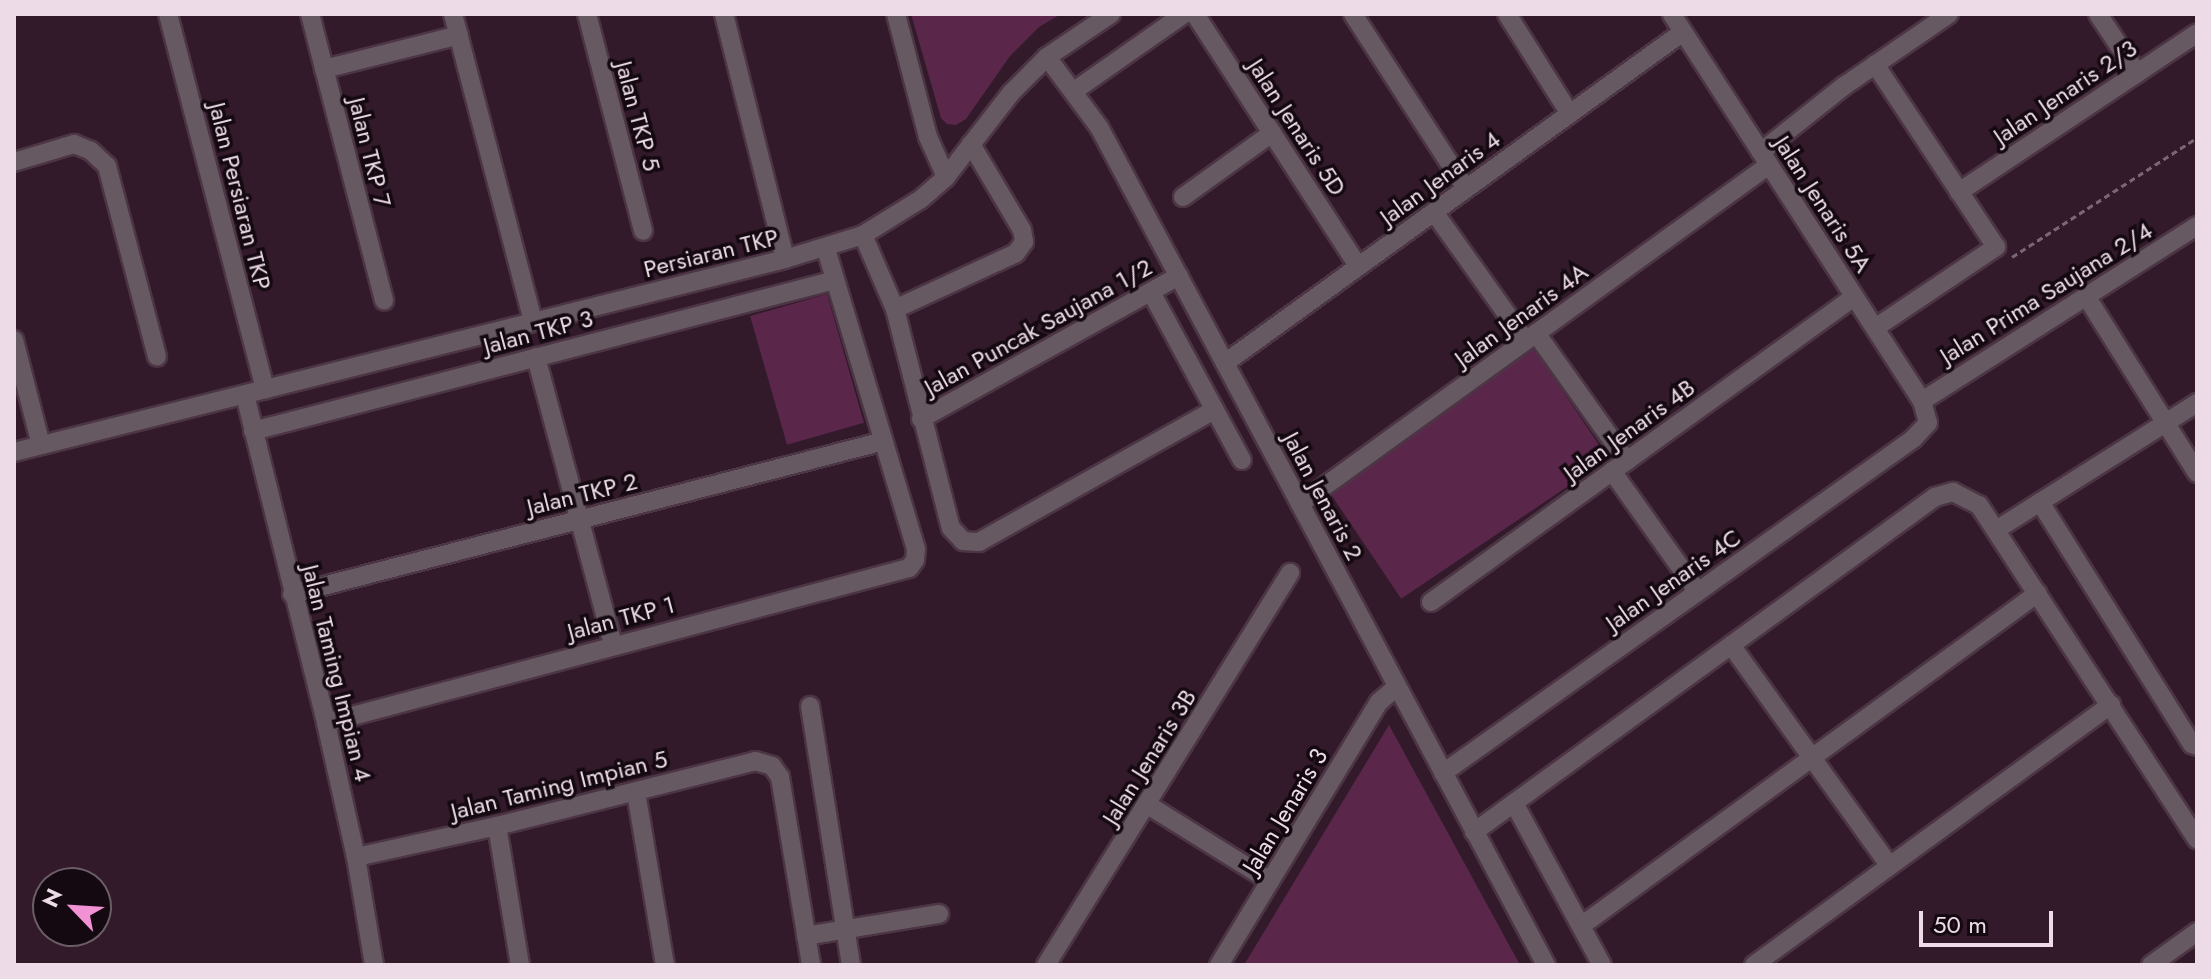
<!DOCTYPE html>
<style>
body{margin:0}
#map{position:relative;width:2211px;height:979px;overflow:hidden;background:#321a2b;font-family:Jost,sans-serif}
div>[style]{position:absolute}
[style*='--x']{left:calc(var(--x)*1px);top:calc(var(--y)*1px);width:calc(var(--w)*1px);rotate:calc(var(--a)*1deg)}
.green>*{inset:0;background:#5a274b;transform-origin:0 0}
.path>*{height:3px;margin-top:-1.5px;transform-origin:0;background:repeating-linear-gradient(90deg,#7b6674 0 6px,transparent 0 10px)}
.roads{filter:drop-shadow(2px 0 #4c3545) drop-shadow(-2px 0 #4c3545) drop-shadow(0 2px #4c3545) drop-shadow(0 -2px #4c3545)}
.minor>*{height:18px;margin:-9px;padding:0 9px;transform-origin:9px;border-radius:9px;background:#665961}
span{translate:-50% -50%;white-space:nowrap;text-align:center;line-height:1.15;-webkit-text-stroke:7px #140910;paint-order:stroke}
.street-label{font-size:24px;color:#eddce7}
.frame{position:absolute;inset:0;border:16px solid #eddce7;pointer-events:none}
.north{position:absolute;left:32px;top:867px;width:80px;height:80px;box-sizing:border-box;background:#140910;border:2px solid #6b5d66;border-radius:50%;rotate:295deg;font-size:22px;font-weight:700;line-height:32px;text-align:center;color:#eddce7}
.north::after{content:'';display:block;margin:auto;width:28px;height:36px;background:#f391d5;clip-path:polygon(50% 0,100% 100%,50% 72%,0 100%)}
.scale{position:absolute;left:1919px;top:911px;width:134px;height:36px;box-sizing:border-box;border:4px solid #eddce7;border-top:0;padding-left:10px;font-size:24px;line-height:28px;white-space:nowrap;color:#eddce7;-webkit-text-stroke:6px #140910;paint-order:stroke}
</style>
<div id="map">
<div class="green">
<i style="clip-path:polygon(911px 14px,1061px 14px,1039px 27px,1010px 56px,966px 119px,956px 125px,947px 124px,941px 118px)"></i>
<i style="left:827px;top:294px;width:134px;height:80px;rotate:74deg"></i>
<i style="left:1533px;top:347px;width:135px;height:250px;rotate:56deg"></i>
<i style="clip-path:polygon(1389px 725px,1520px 965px,1244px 965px)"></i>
</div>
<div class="path">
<i style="--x:2012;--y:257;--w:220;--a:-32.8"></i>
</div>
<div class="roads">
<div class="minor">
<i style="--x:168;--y:14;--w:388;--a:75.5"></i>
<i style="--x:310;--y:14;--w:296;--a:75.5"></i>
<i style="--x:453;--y:14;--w:317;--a:75.4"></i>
<i style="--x:587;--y:14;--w:224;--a:75.5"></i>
<i style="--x:724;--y:14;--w:252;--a:76"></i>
<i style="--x:896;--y:14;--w:127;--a:75.4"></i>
<i style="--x:928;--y:137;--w:44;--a:65.8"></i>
<i style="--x:1195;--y:14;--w:300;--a:57.1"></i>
<i style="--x:1353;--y:14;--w:208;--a:57.1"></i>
<i style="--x:1507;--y:14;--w:118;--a:57.8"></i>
<i style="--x:2098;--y:14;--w:71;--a:56.5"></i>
<i style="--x:1047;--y:57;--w:87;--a:53.4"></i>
<i style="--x:1099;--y:127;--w:950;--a:61.92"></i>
<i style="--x:324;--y:69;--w:139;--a:-14.1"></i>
<i style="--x:1074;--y:91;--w:134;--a:-35"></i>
<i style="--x:1761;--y:152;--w:106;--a:-38.5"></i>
<i style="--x:1844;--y:86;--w:127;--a:-34.4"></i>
<i style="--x:14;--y:162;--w:63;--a:-16.7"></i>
<i style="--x:74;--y:144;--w:18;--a:22"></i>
<i style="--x:91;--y:151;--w:22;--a:43"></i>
<i style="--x:107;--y:166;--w:197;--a:75.3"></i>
<i style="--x:1959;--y:192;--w:286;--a:-33.7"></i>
<i style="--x:1183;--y:197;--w:110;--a:-35.7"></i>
<i style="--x:1434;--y:212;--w:158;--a:54.5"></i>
<i style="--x:863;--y:235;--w:81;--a:66.6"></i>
<i style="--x:895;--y:309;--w:226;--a:75.7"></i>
<i style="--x:951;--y:528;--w:18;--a:47"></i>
<i style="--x:963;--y:541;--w:16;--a:4"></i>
<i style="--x:979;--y:542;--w:270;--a:-29.3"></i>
<i style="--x:1151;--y:292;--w:191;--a:61.6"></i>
<i style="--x:2086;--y:296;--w:209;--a:57.9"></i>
<i style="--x:895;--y:309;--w:133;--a:-24.8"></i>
<i style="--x:1016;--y:253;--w:14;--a:-54"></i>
<i style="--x:1024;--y:242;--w:12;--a:-99"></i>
<i style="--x:1022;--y:230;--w:100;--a:-120.7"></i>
<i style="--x:1875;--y:328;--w:146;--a:-33.8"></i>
<i style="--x:1996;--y:247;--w:219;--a:-123.5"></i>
<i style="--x:1536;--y:333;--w:157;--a:54.6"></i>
<i style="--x:14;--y:340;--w:108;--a:75.6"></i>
<i style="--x:536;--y:357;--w:298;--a:75"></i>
<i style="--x:1225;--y:363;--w:565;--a:-35.86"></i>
<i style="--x:245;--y:395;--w:338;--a:76.1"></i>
<i style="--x:326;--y:723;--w:137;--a:77.4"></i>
<i style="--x:356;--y:857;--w:109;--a:80.5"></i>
<i style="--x:1922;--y:401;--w:326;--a:-32.5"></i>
<i style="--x:921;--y:419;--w:295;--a:-29"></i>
<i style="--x:253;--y:431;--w:601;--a:-14.54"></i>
<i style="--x:14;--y:452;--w:795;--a:-14.05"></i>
<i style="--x:785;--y:259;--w:82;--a:-17.1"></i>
<i style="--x:863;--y:235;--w:68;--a:-31.8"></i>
<i style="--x:921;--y:199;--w:33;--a:-41"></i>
<i style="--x:946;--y:177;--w:106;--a:-52.3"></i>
<i style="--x:1011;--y:93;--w:51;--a:-45"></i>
<i style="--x:1047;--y:57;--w:77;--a:-33.9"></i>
<i style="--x:1612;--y:471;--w:148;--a:54.6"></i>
<i style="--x:2040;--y:502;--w:286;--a:57.9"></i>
<i style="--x:2192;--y:744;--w:5;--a:22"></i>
<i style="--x:1300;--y:504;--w:579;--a:-35.86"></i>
<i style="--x:1996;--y:530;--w:238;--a:-32.3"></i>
<i style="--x:292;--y:594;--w:611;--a:-14.49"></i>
<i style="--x:1431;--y:602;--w:521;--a:-35.79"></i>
<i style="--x:1731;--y:645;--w:272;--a:54.3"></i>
<i style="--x:810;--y:706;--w:262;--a:81"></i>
<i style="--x:326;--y:723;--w:603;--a:-14.89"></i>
<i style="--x:909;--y:568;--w:10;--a:-53"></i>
<i style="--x:915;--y:560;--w:11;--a:-85"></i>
<i style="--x:916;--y:549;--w:313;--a:-106.7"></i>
<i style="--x:1443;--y:773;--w:577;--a:-35.4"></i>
<i style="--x:1913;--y:439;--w:22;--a:-47"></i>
<i style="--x:1928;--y:423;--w:23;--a:-105"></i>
<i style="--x:1922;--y:401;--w:461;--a:-122.9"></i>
<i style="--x:636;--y:792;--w:175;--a:80.5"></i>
<i style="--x:1514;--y:803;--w:184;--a:61.5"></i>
<i style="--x:1148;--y:805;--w:144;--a:31.9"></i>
<i style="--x:497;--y:826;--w:141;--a:80.6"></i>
<i style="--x:1474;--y:832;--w:570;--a:-36.01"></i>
<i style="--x:1935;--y:497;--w:19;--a:-16"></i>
<i style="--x:1953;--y:492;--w:29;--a:27"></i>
<i style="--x:1979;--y:505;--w:399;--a:56.9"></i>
<i style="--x:356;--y:857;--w:144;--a:-12.4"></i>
<i style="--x:497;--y:826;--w:266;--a:-14.1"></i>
<i style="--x:755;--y:761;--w:18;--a:16"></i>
<i style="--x:772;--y:766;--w:14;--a:54"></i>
<i style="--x:780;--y:777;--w:191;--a:80.6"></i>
<i style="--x:1581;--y:926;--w:565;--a:-36.08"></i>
<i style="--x:806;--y:936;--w:135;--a:-9.4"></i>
<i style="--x:1046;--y:965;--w:462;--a:-58.1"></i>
<i style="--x:1219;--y:965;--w:308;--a:-58.7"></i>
<i style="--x:1379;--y:702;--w:23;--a:-40"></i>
<i style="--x:1754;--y:965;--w:442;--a:-36.1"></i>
<i style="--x:2151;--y:965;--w:57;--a:-35.7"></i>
</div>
</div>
<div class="street-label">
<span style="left:2065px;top:92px;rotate:-34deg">Jalan Jenaris 2/3</span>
<span style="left:638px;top:116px;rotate:75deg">Jalan TKP 5</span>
<span style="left:1297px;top:127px;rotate:57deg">Jalan Jenaris 5D</span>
<span style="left:370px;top:152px;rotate:76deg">Jalan TKP 7</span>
<span style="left:1440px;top:178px;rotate:-36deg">Jalan Jenaris 4</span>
<span style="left:240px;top:196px;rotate:76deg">Jalan Persiaran TKP</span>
<span style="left:1823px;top:204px;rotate:57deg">Jalan Jenaris 5A</span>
<span style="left:711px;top:253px;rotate:-14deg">Persiaran TKP</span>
<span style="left:2046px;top:293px;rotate:-32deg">Jalan Prima Saujana 2/4</span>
<span style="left:1521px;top:315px;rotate:-36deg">Jalan Jenaris 4A</span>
<span style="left:1038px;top:327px;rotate:-29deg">Jalan Puncak Saujana 1/2</span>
<span style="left:538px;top:332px;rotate:-15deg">Jalan TKP 3</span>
<span style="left:1629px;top:430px;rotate:-36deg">Jalan Jenaris 4B</span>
<span style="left:582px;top:494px;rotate:-14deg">Jalan TKP 2</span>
<span style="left:1323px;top:496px;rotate:62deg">Jalan Jenaris 2</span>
<span style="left:1673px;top:580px;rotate:-35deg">Jalan Jenaris 4C</span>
<span style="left:621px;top:618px;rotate:-15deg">Jalan TKP 1</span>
<span style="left:337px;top:673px;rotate:76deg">Jalan Taming Impian 4</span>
<span style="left:1149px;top:757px;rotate:-58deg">Jalan Jenaris 3B</span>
<span style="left:559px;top:785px;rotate:-14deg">Jalan Taming Impian 5</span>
<span style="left:1285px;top:811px;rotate:-59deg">Jalan Jenaris 3</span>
</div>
<div class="frame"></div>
<div class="north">N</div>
<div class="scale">50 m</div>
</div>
